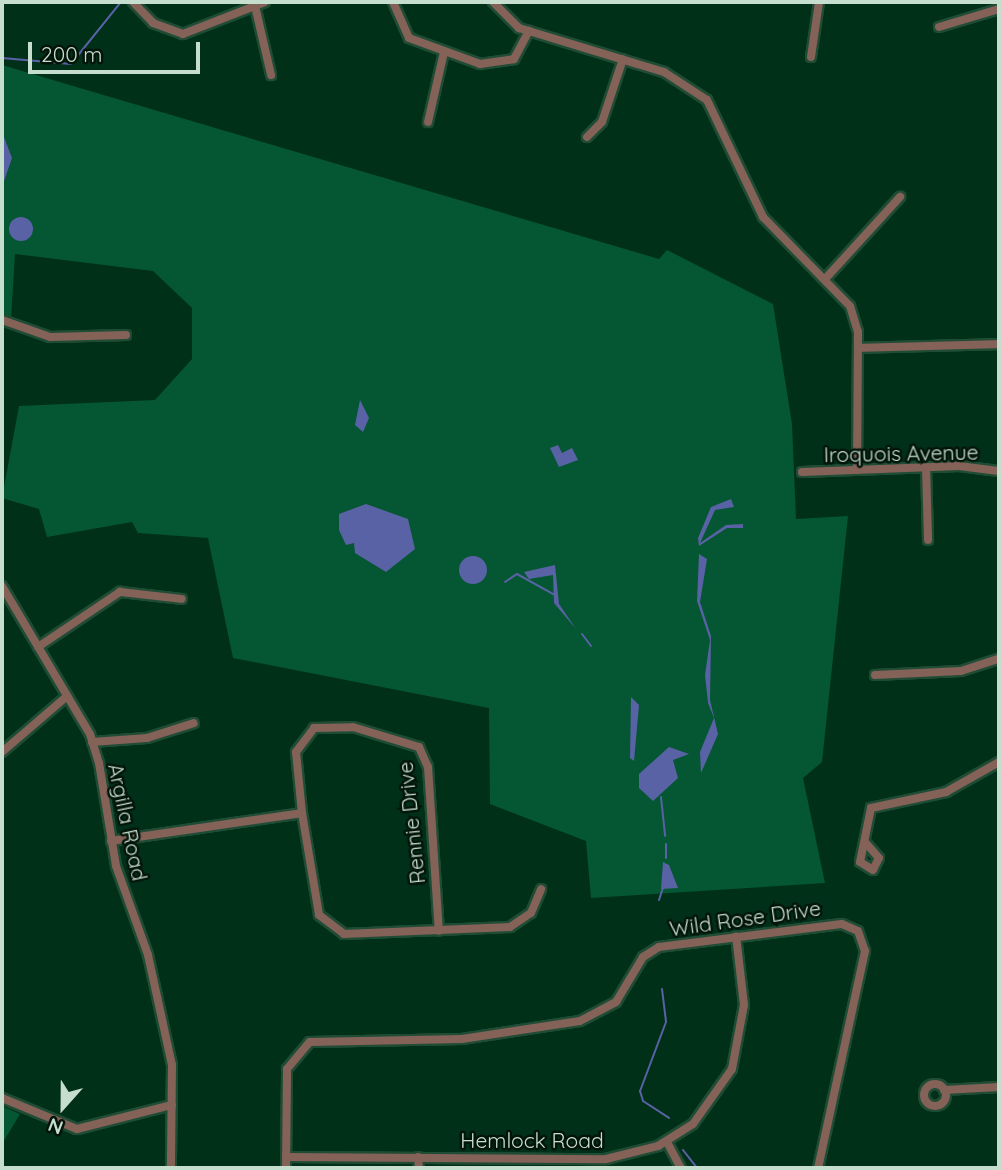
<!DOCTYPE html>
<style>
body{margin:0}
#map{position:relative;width:1001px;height:1170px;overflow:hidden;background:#003018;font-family:Quicksand,sans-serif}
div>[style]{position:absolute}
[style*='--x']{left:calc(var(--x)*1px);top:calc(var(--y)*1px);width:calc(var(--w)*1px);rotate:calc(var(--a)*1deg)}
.green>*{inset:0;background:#045732}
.water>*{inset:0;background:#5962a5}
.round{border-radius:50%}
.stream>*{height:2px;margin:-1px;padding:0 1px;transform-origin:1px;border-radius:1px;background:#5962a5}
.roads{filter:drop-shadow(2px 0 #204c35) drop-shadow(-2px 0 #204c35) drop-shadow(0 2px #204c35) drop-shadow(0 -2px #204c35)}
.minor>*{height:8px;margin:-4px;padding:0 4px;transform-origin:4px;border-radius:4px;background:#846258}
.minor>.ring{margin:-4px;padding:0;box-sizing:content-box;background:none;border:8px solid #846258;border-radius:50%}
span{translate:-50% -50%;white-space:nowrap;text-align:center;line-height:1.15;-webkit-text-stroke:5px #031409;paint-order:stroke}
.street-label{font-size:21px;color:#c6dece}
.frame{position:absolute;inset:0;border:4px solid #c6dece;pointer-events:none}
.north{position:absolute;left:28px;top:1072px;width:70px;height:70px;-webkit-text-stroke:5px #031409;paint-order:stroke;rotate:201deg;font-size:19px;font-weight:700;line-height:28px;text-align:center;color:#c6dece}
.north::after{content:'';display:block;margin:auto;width:24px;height:32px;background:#c6dece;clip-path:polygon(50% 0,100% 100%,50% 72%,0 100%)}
.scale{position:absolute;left:28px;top:42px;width:172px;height:32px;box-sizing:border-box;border:4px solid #c6dece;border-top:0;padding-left:9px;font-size:21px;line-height:24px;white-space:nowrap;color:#c6dece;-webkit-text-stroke:5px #031409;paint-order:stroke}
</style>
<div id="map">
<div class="green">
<i style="clip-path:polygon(2px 65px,659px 259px,667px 250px,773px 304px,792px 424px,796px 519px,848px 516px,822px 762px,803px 778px,825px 883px,591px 898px,586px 841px,490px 804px,489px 708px,233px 658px,208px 538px,138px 533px,132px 522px,47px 537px,39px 509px,2px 498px,19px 406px,155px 400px,192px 359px,192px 308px,153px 271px,15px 254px,11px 319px,2px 314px)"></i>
<i style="clip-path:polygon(2px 1106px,20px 1114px,2px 1144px)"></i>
</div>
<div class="water">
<i style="clip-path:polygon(2px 132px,12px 158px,3px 184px,2px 184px)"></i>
<i class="round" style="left:9px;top:217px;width:24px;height:24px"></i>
<i style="clip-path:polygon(360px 400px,369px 418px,363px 432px,355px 425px)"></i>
<i style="clip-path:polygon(558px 445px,562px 453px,572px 448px,578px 460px,559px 467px,550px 448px)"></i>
<i style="clip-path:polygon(731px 499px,734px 507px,715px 510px,700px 543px,726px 525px,743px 524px,743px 528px,727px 528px,699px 546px,698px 538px,711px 507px)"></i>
<i style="clip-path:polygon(366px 504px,408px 519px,415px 549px,386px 572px,355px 553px,354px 543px,346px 545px,339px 530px,339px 514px)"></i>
<i style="clip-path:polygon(699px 554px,707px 559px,700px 602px,711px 636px,710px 700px,718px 734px,701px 773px,700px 752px,714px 718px,708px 703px,705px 675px,710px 640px,697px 601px)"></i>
<i class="round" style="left:459px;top:556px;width:28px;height:28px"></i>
<i style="clip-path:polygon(555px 565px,559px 604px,576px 629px,554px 603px,553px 575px,529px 579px,524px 572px)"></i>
<i style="clip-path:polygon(631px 697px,639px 705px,634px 761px,630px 758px)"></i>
<i style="clip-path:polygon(669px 747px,689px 754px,673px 760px,678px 778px,653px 801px,639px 788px,639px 774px)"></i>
<i style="clip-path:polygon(663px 862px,669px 865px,678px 888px,661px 889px)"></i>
</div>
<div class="stream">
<i style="--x:2;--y:58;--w:69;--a:5"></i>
<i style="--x:71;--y:64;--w:80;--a:-51.1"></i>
<i style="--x:505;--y:582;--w:14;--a:-34"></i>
<i style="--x:517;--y:574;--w:43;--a:28.9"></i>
<i style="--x:582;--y:634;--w:15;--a:53"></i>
<i style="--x:661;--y:797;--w:39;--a:84"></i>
<i style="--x:666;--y:858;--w:14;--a:-90"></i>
<i style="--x:659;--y:900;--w:13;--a:-72"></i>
<i style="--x:662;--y:989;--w:33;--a:83"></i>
<i style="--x:666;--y:1022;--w:74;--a:110.6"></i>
<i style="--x:640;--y:1091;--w:10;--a:73"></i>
<i style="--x:643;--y:1101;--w:31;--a:33"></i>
<i style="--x:683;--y:1150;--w:23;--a:52"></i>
</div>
<div class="roads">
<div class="minor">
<i style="--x:133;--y:2;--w:29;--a:46"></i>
<i style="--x:153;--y:23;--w:32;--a:20"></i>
<i style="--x:183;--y:34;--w:88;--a:-21.3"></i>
<i style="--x:393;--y:2;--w:39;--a:66"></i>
<i style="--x:409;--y:38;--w:76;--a:20.1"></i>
<i style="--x:480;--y:64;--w:34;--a:-8"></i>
<i style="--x:514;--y:59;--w:32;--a:-62"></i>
<i style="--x:493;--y:2;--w:37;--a:45"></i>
<i style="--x:519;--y:28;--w:152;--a:16.9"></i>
<i style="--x:664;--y:72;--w:51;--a:33.1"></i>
<i style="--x:707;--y:100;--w:130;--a:64.4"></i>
<i style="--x:763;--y:217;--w:124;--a:45.7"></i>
<i style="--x:850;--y:306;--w:27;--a:73"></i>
<i style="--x:858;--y:332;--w:138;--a:90.4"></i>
<i style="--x:255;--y:6;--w:71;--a:76.9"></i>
<i style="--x:939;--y:27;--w:63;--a:-16.7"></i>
<i style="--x:811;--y:57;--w:56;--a:-81.7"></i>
<i style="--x:428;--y:122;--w:72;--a:-77.1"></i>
<i style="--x:587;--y:137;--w:21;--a:-45"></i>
<i style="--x:602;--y:122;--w:66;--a:-71.6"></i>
<i style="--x:826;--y:278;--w:110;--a:-47.6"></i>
<i style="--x:2;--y:320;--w:51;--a:19.5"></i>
<i style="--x:50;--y:337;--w:76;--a:-1.5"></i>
<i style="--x:858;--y:348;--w:141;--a:-1.6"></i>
<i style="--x:926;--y:467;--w:73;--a:88.4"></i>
<i style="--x:802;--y:472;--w:157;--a:-2.2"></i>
<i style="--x:959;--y:466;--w:40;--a:7.1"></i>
<i style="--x:2;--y:586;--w:172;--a:59.3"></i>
<i style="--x:90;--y:734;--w:30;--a:73"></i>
<i style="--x:99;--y:763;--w:104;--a:80.6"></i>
<i style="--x:116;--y:866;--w:95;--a:70.2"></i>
<i style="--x:148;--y:955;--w:113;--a:77.7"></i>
<i style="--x:172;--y:1065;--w:103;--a:90.6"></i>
<i style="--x:38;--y:647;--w:99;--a:-33.9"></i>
<i style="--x:120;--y:592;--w:62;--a:6.4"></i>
<i style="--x:875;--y:675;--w:86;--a:-2.7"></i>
<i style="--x:961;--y:671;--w:40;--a:-18"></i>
<i style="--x:92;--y:742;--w:55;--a:-4.2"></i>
<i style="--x:147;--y:738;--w:49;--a:-17.7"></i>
<i style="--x:2;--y:752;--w:86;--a:-40.7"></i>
<i style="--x:302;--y:813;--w:61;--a:-95.6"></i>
<i style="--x:296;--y:752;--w:30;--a:-53"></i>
<i style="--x:314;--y:728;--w:39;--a:-1"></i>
<i style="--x:353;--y:727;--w:69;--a:16.9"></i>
<i style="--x:419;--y:747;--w:22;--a:66"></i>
<i style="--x:428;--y:767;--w:164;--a:86.2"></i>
<i style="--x:111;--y:841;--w:193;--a:-8.3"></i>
<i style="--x:302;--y:813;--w:103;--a:80.5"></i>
<i style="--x:319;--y:915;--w:31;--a:37"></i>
<i style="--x:344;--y:934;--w:166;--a:-2.4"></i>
<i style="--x:510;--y:927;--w:25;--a:-34"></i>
<i style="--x:531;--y:913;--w:26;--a:-67"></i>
<i style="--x:865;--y:842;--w:21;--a:49"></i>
<i style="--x:879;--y:858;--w:13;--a:117"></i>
<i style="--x:873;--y:870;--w:15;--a:-148"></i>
<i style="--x:860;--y:862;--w:55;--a:-78.5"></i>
<i style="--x:871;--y:808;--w:77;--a:-12"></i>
<i style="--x:946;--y:792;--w:61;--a:-29.5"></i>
<i class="ring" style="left:924px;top:1084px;width:14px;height:14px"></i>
<i style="--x:944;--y:1090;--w:55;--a:-3.1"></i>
<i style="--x:2;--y:1098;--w:81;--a:22.5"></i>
<i style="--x:77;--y:1129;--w:98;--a:-14.2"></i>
<i style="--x:667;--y:1142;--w:30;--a:62"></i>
<i style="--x:286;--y:1157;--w:320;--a:0.4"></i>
<i style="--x:606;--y:1159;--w:54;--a:-14"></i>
<i style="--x:658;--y:1146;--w:41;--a:-32.2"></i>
<i style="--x:693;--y:1124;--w:67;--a:-54.7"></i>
<i style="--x:732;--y:1069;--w:65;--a:-79.4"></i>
<i style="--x:744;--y:1005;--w:69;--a:-96.6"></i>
<i style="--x:418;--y:1157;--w:11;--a:85"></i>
<i style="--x:286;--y:1168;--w:99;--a:-89.4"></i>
<i style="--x:287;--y:1069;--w:35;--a:-50"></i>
<i style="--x:310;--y:1042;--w:152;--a:-1.1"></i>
<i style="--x:462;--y:1039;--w:119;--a:-8.7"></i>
<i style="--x:580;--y:1021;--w:41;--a:-27.8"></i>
<i style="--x:616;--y:1002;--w:52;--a:-59"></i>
<i style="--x:643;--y:957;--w:19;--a:-32"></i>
<i style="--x:659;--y:947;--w:184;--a:-7.2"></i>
<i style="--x:842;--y:924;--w:17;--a:24"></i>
<i style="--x:858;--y:931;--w:21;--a:71"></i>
<i style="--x:865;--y:951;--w:222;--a:102.2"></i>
</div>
</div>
<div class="street-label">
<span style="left:901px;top:453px;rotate:-1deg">Iroquois Avenue</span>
<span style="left:128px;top:822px;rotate:78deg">Argilla Road</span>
<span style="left:411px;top:823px;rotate:-96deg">Rennie Drive</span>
<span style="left:745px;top:918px;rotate:-8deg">Wild Rose Drive</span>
<span style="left:532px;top:1140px">Hemlock Road</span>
</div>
<div class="frame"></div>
<div class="north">N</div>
<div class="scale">200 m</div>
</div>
